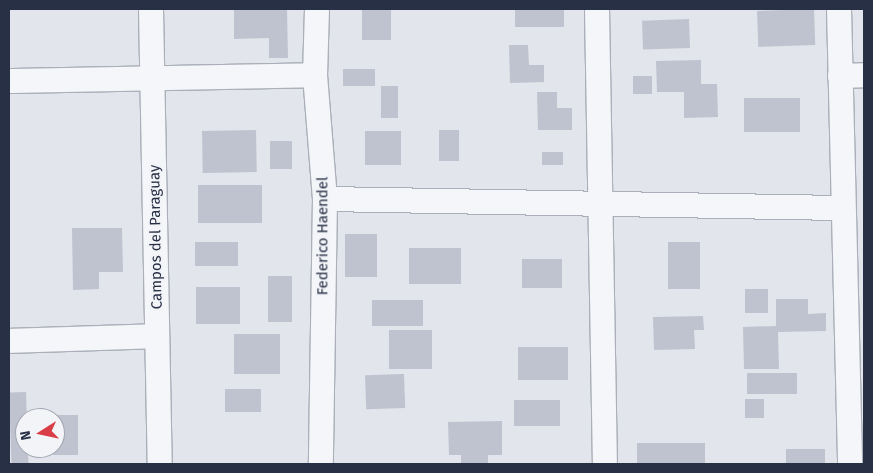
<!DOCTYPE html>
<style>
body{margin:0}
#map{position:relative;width:873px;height:473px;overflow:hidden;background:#e2e5eb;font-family:"Fira Sans",sans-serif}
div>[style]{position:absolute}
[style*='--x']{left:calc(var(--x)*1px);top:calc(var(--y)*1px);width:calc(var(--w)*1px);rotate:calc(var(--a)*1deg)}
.building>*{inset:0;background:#bec3cf;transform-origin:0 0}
.roads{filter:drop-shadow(1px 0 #aaafb9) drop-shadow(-1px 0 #aaafb9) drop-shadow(0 1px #aaafb9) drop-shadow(0 -1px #aaafb9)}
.street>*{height:24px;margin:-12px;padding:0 12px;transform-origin:12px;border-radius:12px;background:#f5f6f9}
span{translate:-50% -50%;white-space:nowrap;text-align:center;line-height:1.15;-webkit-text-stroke:5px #f2f4f8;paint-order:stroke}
.street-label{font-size:15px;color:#283045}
.frame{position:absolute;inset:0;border:10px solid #283045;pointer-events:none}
.north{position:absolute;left:15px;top:408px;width:50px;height:50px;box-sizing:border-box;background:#f2f4f8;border:1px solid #a1a6b0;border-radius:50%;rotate:260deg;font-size:14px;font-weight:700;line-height:20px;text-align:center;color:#283045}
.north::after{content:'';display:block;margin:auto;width:18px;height:22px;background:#d93e46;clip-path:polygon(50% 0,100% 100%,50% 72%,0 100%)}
</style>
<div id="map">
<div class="building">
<i style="clip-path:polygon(234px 9px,287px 9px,288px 58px,269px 58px,269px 38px,234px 39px)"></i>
<i style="left:362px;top:9px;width:29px;height:31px"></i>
<i style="left:515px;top:9px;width:49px;height:18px"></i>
<i style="left:814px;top:9px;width:36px;height:57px;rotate:88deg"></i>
<i style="left:689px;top:19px;width:29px;height:47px;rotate:88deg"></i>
<i style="clip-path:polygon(509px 45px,528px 45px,529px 65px,544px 65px,544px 82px,510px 83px)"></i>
<i style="clip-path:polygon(701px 60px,701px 84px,717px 84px,718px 117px,684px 118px,684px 92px,657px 92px,656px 61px)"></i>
<i style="left:375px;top:69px;width:17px;height:32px;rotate:90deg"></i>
<i style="left:652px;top:76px;width:18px;height:19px;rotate:90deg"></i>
<i style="left:398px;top:86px;width:32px;height:17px;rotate:90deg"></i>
<i style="clip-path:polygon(537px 92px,557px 92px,557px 108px,572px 108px,572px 130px,538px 130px)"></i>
<i style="left:800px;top:98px;width:34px;height:56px;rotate:90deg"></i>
<i style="left:256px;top:130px;width:42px;height:54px;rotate:89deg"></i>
<i style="left:439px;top:130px;width:20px;height:31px"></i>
<i style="left:365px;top:131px;width:36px;height:34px"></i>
<i style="left:270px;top:141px;width:22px;height:28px"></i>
<i style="left:542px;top:152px;width:21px;height:13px"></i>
<i style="left:262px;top:185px;width:38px;height:64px;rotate:90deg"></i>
<i style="clip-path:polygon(72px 228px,122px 228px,123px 272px,99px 272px,99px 289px,73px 290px)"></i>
<i style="left:345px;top:234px;width:32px;height:43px"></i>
<i style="left:195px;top:242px;width:43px;height:24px"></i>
<i style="left:668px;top:242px;width:32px;height:47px"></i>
<i style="left:461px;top:248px;width:36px;height:52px;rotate:90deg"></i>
<i style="left:522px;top:259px;width:40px;height:29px"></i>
<i style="left:268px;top:276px;width:24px;height:46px"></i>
<i style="left:196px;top:287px;width:44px;height:37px"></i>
<i style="left:745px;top:289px;width:23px;height:24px"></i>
<i style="clip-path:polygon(776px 299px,808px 299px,808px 314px,826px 313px,826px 331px,778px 332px,779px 369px,744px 369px,743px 327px,776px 326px)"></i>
<i style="left:372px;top:300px;width:51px;height:26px"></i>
<i style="clip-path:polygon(703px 316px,704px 330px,694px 330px,695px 349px,654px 350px,653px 317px)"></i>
<i style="left:389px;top:330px;width:43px;height:39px"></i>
<i style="left:280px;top:334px;width:40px;height:46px;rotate:90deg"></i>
<i style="left:518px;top:347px;width:50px;height:33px"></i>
<i style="left:747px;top:373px;width:50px;height:21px"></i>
<i style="left:404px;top:374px;width:34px;height:39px;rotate:88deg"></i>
<i style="left:261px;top:389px;width:23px;height:36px;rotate:90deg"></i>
<i style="left:26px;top:392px;width:72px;height:17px;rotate:88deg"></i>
<i style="left:745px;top:399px;width:19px;height:19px"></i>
<i style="left:514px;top:400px;width:46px;height:26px"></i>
<i style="left:53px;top:415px;width:25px;height:40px"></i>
<i style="clip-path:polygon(502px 421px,502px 455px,488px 455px,488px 464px,461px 464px,461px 455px,449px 455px,448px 422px)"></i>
<i style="left:637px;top:443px;width:68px;height:21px"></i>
<i style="left:786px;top:449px;width:39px;height:15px"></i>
</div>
<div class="roads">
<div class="street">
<i style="--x:151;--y:9;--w:455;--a:88.9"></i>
<i style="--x:317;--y:9;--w:66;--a:91.7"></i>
<i style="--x:315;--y:75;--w:124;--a:85.4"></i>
<i style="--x:325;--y:199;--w:265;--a:90.9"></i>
<i style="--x:597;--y:9;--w:455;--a:89"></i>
<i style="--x:839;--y:9;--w:455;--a:88.6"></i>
<i style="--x:840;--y:76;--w:24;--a:-2"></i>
<i style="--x:9;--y:81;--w:306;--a:-1.1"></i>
<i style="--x:325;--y:199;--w:516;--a:1"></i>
<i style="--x:9;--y:341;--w:148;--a:-1.9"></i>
</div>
</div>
<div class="street-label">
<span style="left:323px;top:236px;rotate:-90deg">Federico Haendel</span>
<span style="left:156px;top:237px;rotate:-91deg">Campos del Paraguay</span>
</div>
<div class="frame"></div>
<div class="north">N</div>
</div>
